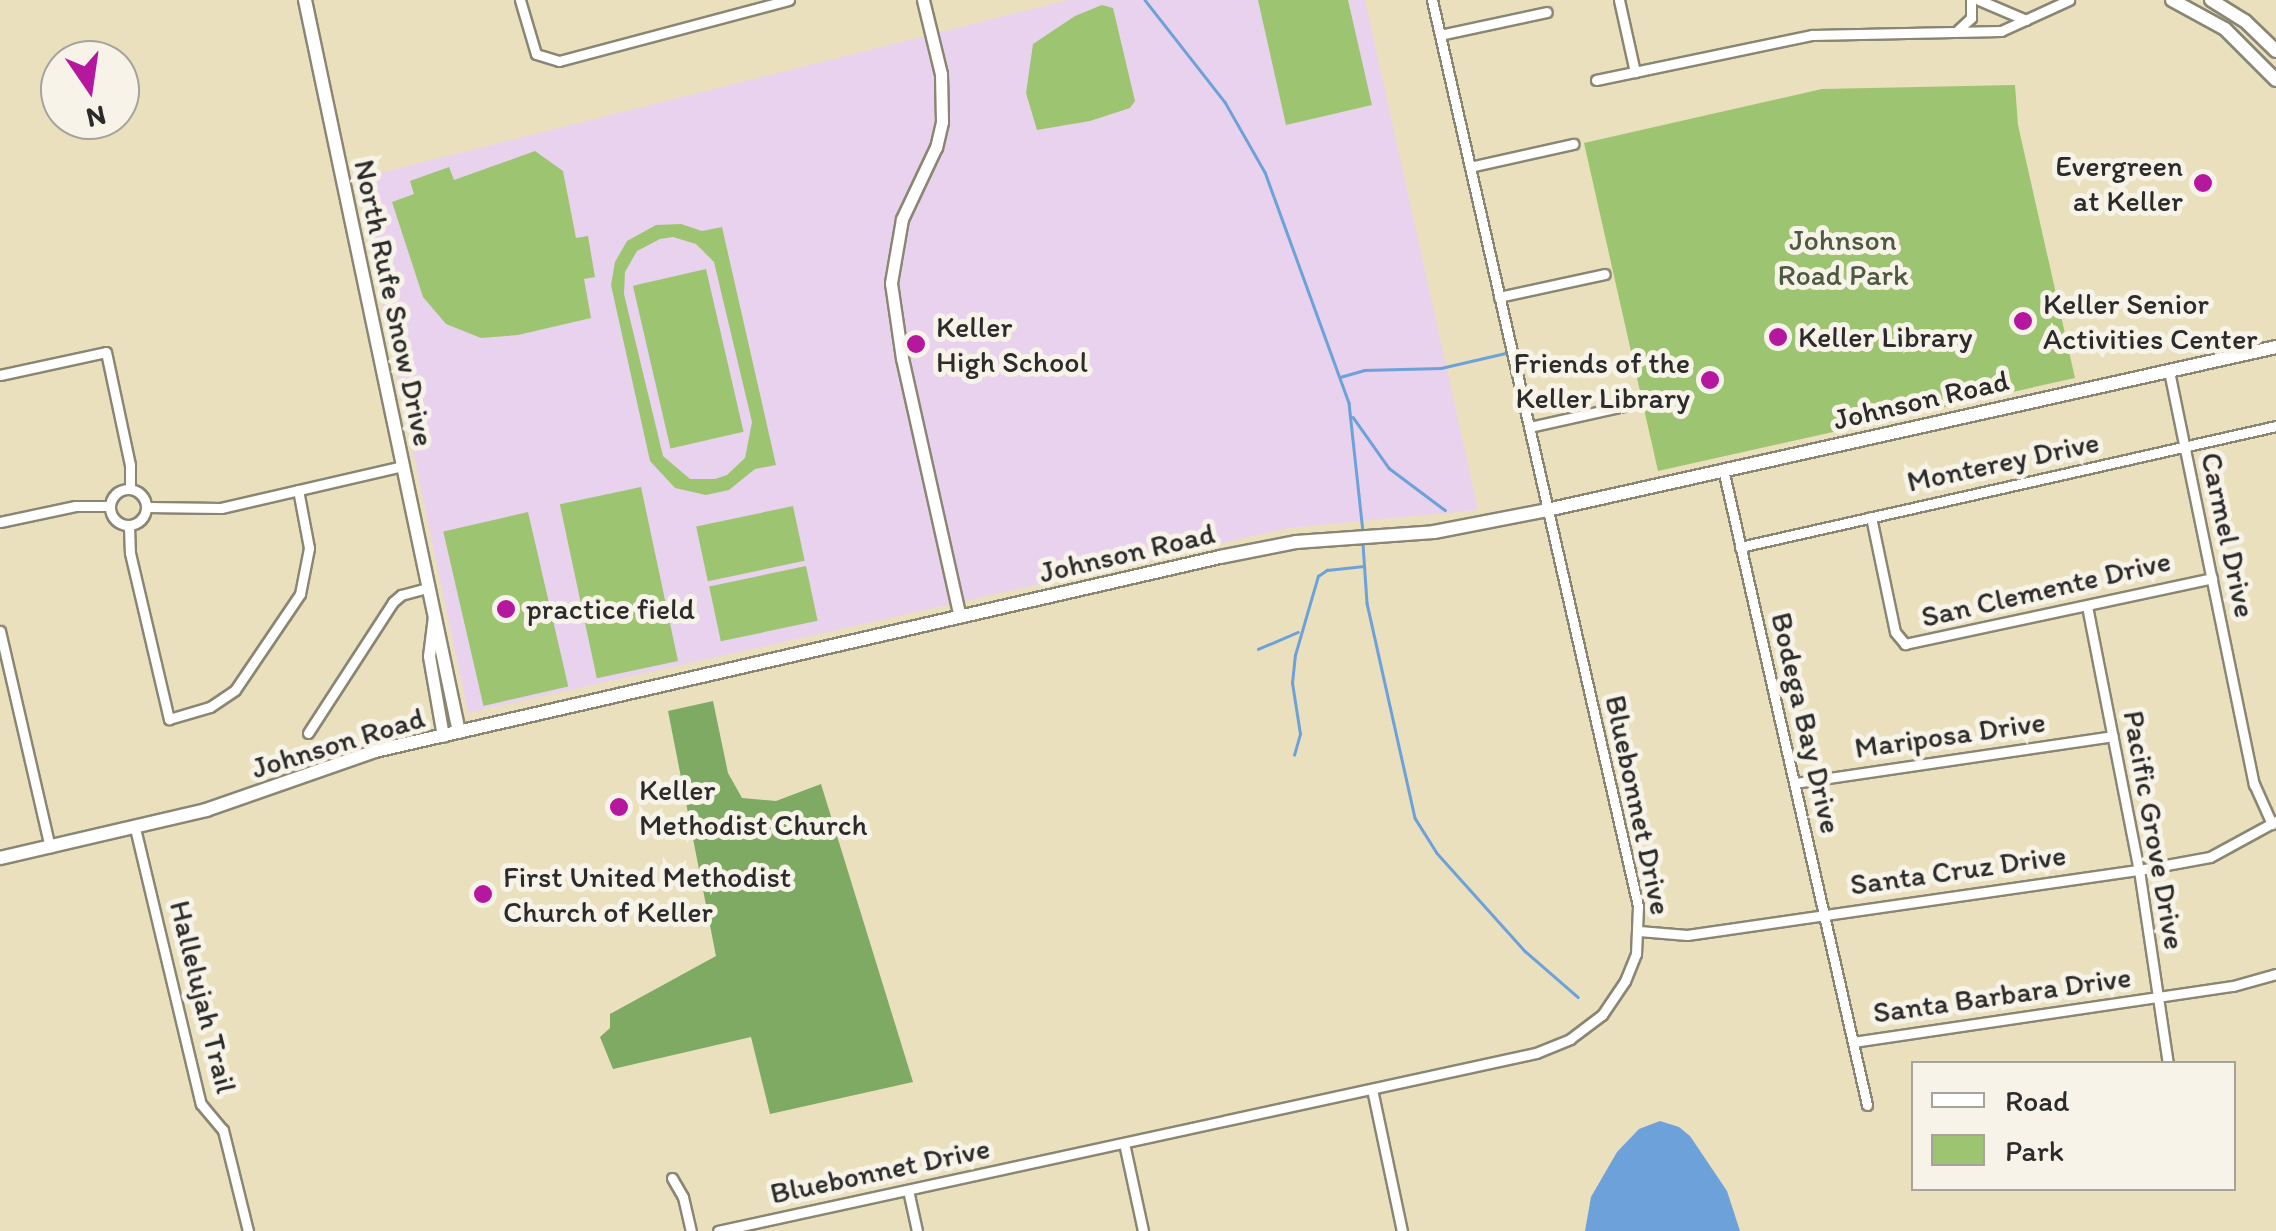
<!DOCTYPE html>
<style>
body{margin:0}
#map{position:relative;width:2276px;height:1231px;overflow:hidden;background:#eae0be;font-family:Itim,sans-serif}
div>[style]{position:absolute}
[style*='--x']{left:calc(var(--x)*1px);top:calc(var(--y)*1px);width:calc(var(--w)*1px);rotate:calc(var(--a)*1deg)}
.built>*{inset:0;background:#e9d2ed}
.green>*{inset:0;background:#9dc571;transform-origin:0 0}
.forest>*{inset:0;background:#7eaa63}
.water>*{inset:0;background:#6da1d9}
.stream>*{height:2.5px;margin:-1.25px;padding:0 1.25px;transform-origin:1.25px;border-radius:1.25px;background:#6da1d9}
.roads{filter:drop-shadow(2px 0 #8a8674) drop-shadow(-2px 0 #8a8674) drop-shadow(0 2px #8a8674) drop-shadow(0 -2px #8a8674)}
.minor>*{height:9px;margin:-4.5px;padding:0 4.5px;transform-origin:4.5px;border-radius:4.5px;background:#fff}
.minor>.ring{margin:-4.5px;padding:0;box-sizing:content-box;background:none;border:9px solid #fff;border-radius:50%}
.tertiary>*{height:11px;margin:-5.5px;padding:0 5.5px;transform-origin:5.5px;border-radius:5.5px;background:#fff}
.secondary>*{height:12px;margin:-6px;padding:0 6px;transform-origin:6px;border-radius:6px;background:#fff}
.dots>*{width:28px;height:28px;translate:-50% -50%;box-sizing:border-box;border:5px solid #f7f3e8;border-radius:50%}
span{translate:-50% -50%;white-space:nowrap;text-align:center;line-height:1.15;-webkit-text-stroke:10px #f7f3e8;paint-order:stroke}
.poi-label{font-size:30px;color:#2b2b2b}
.right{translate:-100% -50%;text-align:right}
.left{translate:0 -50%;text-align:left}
.park-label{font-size:30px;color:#4d5940}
.street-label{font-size:30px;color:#2b2b2b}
.legend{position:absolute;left:1911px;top:1061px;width:325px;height:130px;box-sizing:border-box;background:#f7f3e8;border:2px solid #a5a39c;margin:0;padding:12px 18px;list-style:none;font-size:30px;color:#2b2b2b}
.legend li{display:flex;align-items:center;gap:20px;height:50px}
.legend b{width:50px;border:2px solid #a5a39c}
.north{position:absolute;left:40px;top:40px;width:100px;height:100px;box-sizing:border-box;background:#f7f3e8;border:2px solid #a5a39c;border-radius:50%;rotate:167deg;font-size:28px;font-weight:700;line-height:40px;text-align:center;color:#2b2b2b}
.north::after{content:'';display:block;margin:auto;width:35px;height:45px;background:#b5179e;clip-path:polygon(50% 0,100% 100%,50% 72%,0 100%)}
</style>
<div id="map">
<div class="built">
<i style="clip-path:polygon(1068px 0,1365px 0,1478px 510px,1289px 528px,468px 713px,356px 179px)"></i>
</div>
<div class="green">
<i style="clip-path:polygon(1258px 0,1348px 0,1372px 105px,1286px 125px)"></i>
<i style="clip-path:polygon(1102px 5px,1113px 8px,1135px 101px,1130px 108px,1090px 121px,1037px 130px,1026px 93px,1033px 44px,1075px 16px)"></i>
<i style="clip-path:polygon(2015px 85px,2018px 125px,2075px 378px,1658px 471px,1584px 143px,1822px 89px)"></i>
<i style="clip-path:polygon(535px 151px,563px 171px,576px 238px,588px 236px,595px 277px,584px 279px,591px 318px,518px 335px,481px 338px,446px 324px,423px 297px,392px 202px,414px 194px,410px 181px,449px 167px,454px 180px)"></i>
<i style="clip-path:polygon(evenodd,681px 224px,702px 231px,722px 227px,776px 465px,755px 469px,729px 490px,706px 495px,675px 488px,650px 461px,611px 285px,615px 262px,627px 241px,656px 225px,681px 224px,673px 237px,696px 244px,714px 262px,752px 422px,745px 458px,727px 475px,715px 479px,690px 479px,663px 456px,624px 294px,625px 272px,637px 251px,660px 239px,673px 237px)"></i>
<i style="left:706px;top:269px;width:167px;height:75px;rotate:77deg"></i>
<i style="left:641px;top:487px;width:178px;height:83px;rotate:78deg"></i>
<i style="left:793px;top:506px;width:56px;height:99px;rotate:78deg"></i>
<i style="left:528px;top:512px;width:179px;height:87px;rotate:77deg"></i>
<i style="left:806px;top:566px;width:56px;height:99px;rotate:78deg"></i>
</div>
<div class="forest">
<i style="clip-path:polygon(713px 701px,728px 773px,742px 798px,776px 801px,821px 784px,913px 1082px,770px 1114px,751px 1037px,613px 1069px,600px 1037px,610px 1028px,610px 1014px,716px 956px,668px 711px)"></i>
</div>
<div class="water">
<i style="clip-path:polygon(1660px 1121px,1679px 1127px,1690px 1136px,1727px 1191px,1740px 1231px,1585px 1231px,1591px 1197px,1617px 1152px,1639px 1129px)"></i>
</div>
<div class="stream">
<i style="--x:1145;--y:0;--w:130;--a:51.9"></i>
<i style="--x:1225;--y:102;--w:81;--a:60.3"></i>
<i style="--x:1265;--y:172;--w:246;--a:70"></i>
<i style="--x:1349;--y:403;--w:129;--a:83.8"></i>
<i style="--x:1340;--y:377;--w:25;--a:-16"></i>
<i style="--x:1364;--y:370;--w:77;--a:-1.5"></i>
<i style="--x:1441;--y:368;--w:67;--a:-13"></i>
<i style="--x:1353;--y:417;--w:62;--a:54.8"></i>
<i style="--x:1389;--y:468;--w:70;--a:36.9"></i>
<i style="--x:1363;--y:544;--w:59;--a:86.1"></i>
<i style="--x:1367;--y:603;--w:220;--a:77.4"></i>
<i style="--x:1415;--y:818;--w:41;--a:57.8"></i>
<i style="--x:1437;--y:853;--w:132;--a:48.1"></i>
<i style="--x:1525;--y:951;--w:70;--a:41"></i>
<i style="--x:1258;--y:649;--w:43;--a:-23"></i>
<i style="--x:1294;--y:755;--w:22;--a:-74"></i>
<i style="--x:1300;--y:734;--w:52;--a:-98.9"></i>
<i style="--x:1292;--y:683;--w:28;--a:-84"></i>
<i style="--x:1295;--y:655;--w:82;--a:-73.8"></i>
<i style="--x:1318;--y:576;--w:11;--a:-34"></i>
<i style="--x:1327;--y:570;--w:37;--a:-6"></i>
</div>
<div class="roads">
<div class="minor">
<i style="--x:520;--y:0;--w:56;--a:73.5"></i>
<i style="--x:536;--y:54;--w:24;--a:17"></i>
<i style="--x:559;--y:61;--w:238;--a:-14.9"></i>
<i style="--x:1619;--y:0;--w:74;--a:77.5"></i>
<i style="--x:1979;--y:0;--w:51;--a:23.1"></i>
<i style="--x:1958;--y:30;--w:18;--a:-43"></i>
<i style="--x:1971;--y:18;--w:18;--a:-90"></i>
<i style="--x:1440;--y:35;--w:109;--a:-12.1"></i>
<i style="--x:1596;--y:80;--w:221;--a:-11.8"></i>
<i style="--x:1812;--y:35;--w:189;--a:-1.2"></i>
<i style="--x:2001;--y:31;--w:75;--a:-24.5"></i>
<i style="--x:1470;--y:167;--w:106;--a:-12.6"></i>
<i style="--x:1499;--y:297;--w:108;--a:-12.2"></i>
<i style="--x:2169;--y:371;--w:422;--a:78.4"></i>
<i style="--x:2254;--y:784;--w:44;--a:65.8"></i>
<i style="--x:0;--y:375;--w:108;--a:-12.2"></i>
<i style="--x:106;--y:352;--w:116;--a:78"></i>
<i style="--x:130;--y:465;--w:24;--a:90"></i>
<i style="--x:1530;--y:427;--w:106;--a:-12.6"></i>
<i style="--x:1723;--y:469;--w:652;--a:77.24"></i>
<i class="ring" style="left:110px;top:489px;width:27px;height:27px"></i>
<i style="--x:147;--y:507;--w:74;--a:0.8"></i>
<i style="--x:221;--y:508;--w:187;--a:-13"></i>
<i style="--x:1871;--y:517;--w:117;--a:78.2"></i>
<i style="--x:1895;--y:632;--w:16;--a:50"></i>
<i style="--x:1905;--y:644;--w:314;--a:-12.1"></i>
<i style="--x:0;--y:522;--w:77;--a:-12"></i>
<i style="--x:75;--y:506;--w:35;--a:0"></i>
<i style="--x:129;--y:526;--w:27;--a:88"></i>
<i style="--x:130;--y:553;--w:171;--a:76.8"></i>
<i style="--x:169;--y:719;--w:43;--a:-16.3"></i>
<i style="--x:210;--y:707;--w:30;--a:-34"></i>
<i style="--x:235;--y:690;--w:116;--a:-55.9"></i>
<i style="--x:300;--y:594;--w:47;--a:-78.9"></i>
<i style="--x:309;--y:548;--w:59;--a:-100.7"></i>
<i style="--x:1740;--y:547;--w:549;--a:-12.72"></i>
<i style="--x:2087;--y:606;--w:269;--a:78.9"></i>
<i style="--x:2139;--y:870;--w:195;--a:81.5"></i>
<i style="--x:0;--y:631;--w:222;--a:77"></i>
<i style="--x:308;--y:733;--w:156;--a:-57"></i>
<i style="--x:393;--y:602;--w:11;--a:-41"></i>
<i style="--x:401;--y:595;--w:28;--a:-15"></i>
<i style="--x:1795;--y:783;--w:321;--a:-8.4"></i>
<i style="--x:135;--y:828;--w:284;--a:76.6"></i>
<i style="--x:201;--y:1104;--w:34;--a:50"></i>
<i style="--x:223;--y:1130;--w:104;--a:76.1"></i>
<i style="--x:1639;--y:931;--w:48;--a:4.8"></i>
<i style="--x:1687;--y:935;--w:457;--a:-8.2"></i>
<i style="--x:2139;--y:870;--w:72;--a:-10.4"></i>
<i style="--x:2210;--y:857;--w:75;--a:-28.6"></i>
<i style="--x:1853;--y:1042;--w:384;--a:-8.4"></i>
<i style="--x:2233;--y:986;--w:45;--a:-15.6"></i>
<i style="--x:1372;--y:1089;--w:145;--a:78.1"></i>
<i style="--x:1124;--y:1143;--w:90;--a:77.8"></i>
<i style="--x:672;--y:1178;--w:22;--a:60"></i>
<i style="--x:683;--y:1197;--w:35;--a:77"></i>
<i style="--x:908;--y:1190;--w:42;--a:77.6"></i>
<i style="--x:718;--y:1231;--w:837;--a:-12.28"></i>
<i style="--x:1536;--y:1053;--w:37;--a:-22"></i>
<i style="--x:1570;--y:1039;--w:40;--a:-37"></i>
<i style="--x:1602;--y:1015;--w:41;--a:-55.9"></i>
<i style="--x:1625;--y:981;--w:29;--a:-68"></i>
<i style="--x:1636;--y:954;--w:48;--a:-87.6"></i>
<i style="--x:1638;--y:906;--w:929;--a:-102.81"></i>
</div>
<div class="tertiary">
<i style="--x:923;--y:0;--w:76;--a:76.3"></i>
<i style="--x:941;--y:74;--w:48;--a:88.8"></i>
<i style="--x:942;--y:122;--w:26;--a:103"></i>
<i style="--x:936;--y:147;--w:80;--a:115.3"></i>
<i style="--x:902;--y:219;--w:65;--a:99.8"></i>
<i style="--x:891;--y:283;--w:76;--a:81.7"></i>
<i style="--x:902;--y:358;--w:265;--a:77.4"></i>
<i style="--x:434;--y:616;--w:40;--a:97.1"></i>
<i style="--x:429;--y:656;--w:81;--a:80.1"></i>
</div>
<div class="secondary">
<i style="--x:305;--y:0;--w:748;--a:78.12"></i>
<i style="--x:2172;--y:0;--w:60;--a:28.7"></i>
<i style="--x:2225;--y:29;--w:72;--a:45"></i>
<i style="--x:2211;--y:0;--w:40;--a:32"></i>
<i style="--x:2245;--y:21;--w:43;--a:44.1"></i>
<i style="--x:0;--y:858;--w:212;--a:-13.1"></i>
<i style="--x:206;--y:810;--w:179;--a:-19.2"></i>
<i style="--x:375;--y:751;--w:867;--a:-12.93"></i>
<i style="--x:1220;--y:557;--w:77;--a:-11.2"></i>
<i style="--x:1296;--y:542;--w:138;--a:-4.1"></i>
<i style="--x:1434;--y:532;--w:115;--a:-11"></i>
<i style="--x:1547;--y:510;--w:747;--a:-12.6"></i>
</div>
</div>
<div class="dots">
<i style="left:2203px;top:183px;background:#b5179e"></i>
<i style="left:2023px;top:321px;background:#b5179e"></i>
<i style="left:1778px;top:337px;background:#b5179e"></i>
<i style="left:916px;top:344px;background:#b5179e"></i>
<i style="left:1710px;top:380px;background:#b5179e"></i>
<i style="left:506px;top:609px;background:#b5179e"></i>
<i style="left:619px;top:807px;background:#b5179e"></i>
<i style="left:483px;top:894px;background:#b5179e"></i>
</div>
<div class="poi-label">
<span class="right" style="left:2183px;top:183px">Evergreen<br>at Keller</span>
<span class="left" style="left:2043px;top:321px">Keller Senior<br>Activities Center</span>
<span class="left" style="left:936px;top:344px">Keller<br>High School</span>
<span class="left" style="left:1798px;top:337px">Keller Library</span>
<span class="right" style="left:1690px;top:380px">Friends of the<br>Keller Library</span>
<span class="left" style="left:526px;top:609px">practice field</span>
<span class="left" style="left:639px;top:807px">Keller<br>Methodist Church</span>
<span class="left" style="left:503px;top:894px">First United Methodist<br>Church of Keller</span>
</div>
<div class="park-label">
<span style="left:1843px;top:257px">Johnson<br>Road Park</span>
</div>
<div class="street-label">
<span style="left:394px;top:303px;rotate:78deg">North Rufe Snow Drive</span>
<span style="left:1921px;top:400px;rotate:-13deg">Johnson Road</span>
<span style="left:2003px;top:462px;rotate:-12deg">Monterey Drive</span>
<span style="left:2228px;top:535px;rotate:78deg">Carmel Drive</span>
<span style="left:1127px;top:553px;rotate:-13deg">Johnson Road</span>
<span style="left:2046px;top:589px;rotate:-13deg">San Clemente Drive</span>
<span style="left:1806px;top:723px;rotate:77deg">Bodega Bay Drive</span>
<span style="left:1950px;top:735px;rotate:-8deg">Mariposa Drive</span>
<span style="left:338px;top:743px;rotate:-17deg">Johnson Road</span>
<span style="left:1638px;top:805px;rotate:78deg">Bluebonnet Drive</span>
<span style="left:2154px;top:830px;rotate:80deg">Pacific Grove Drive</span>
<span style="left:1958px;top:870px;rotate:-8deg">Santa Cruz Drive</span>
<span style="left:2002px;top:995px;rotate:-8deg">Santa Barbara Drive</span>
<span style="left:203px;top:997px;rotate:76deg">Hallelujah Trail</span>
<span style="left:880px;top:1171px;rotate:-12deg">Bluebonnet Drive</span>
</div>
<ul class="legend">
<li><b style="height:12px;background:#fff"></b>Road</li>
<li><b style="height:28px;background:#9dc571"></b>Park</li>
</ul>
<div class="north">N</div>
</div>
